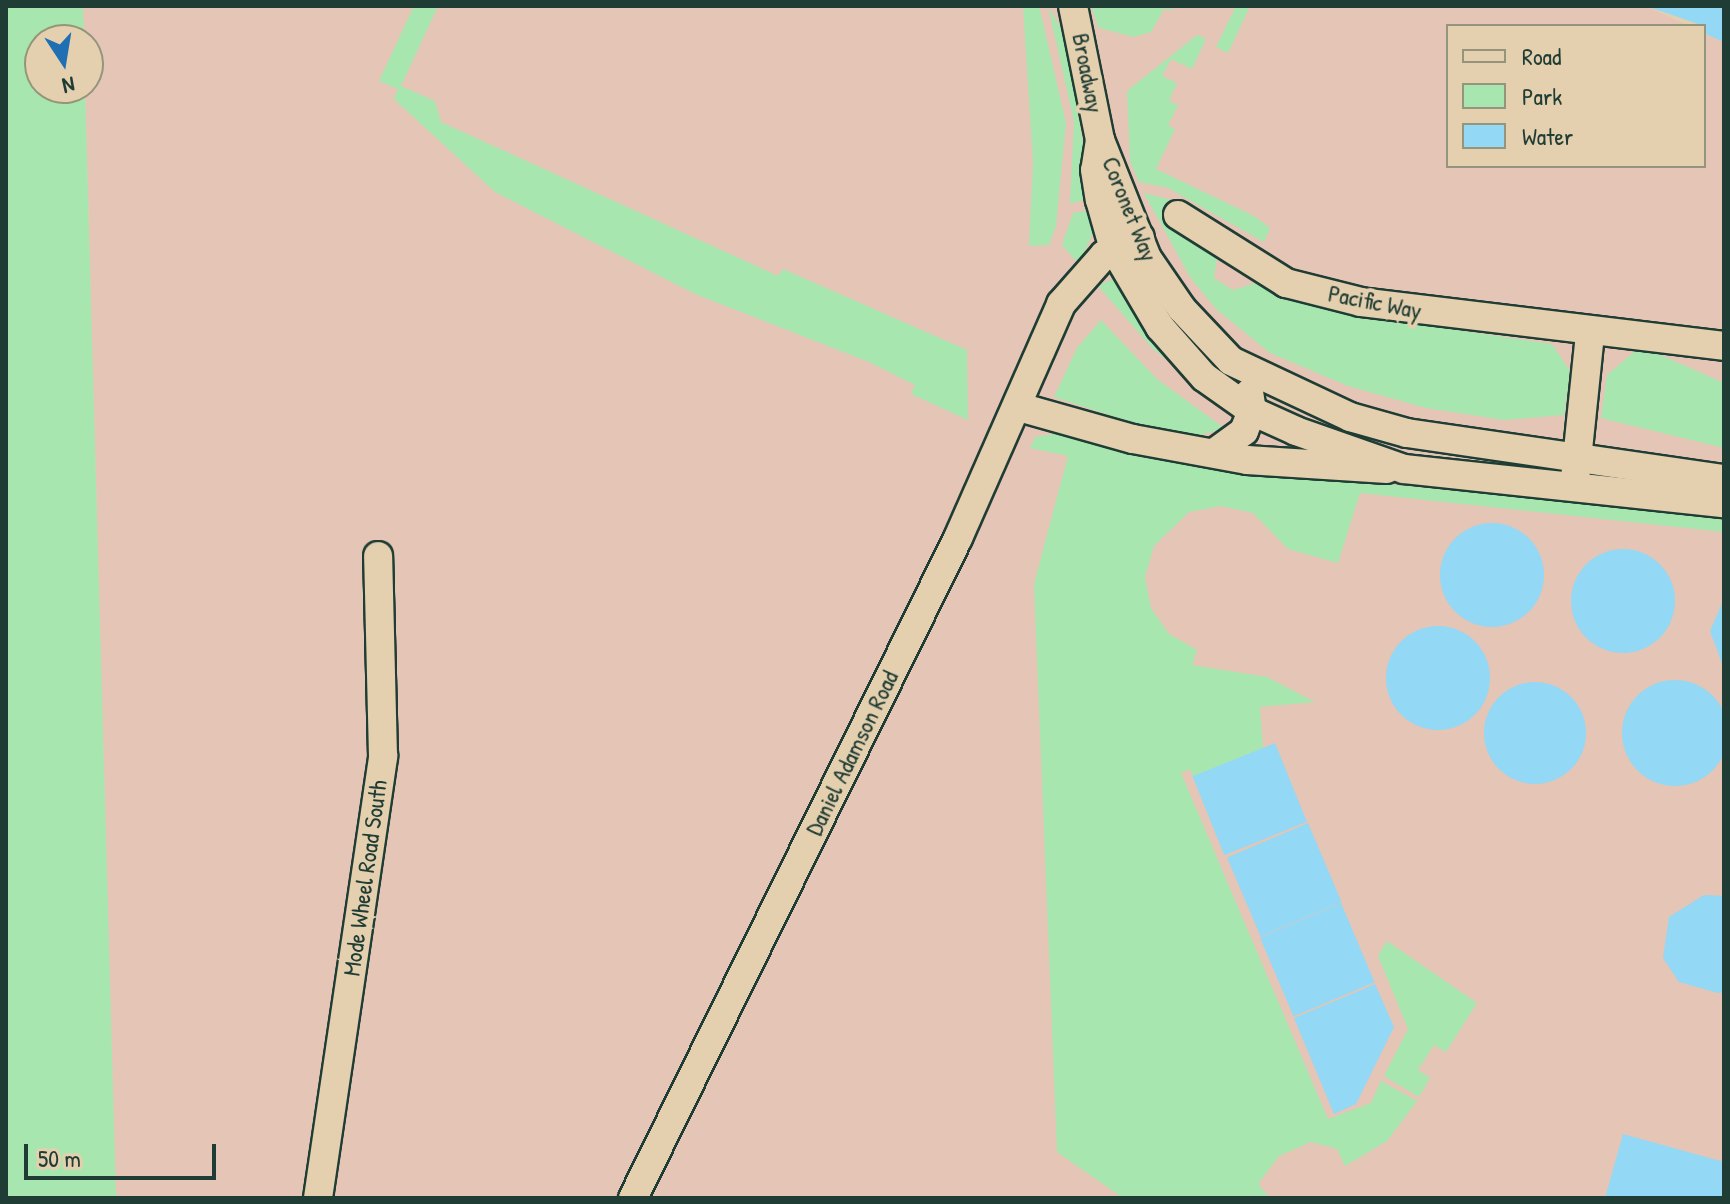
<!DOCTYPE html>
<style>
body{margin:0}
#map{position:relative;width:1730px;height:1204px;overflow:hidden;background:#e4cfae;font-family:"Patrick Hand",sans-serif}
div>[style]{position:absolute}
[style*='--x']{left:calc(var(--x)*1px);top:calc(var(--y)*1px);width:calc(var(--w)*1px);rotate:calc(var(--a)*1deg)}
.built>*{inset:0;background:#e4c5b6}
.green>*{inset:0;background:#a7e7af}
.water>*{inset:0;background:#93d8f5;transform-origin:0 0}
.round{border-radius:50%}
.roads{filter:drop-shadow(2px 0 #1f3d34) drop-shadow(-2px 0 #1f3d34) drop-shadow(0 2px #1f3d34) drop-shadow(0 -2px #1f3d34)}
.minor>*{height:28px;margin:-14px;padding:0 14px;transform-origin:14px;border-radius:14px;background:#e4cfae}
span{translate:-50% -50%;white-space:nowrap;text-align:center;line-height:1.15;-webkit-text-stroke:8px #e4cfae;paint-order:stroke}
.street-label{font-size:24px;color:#1f3d34}
.frame{position:absolute;inset:0;border:8px solid #1f3d34;pointer-events:none}
.legend{position:absolute;left:1446px;top:24px;width:260px;height:144px;box-sizing:border-box;background:#e4cfae;border:2px solid #95957d;margin:0;padding:10px 14px;list-style:none;font-size:24px;color:#1f3d34}
.legend li{display:flex;align-items:center;gap:16px;height:40px}
.legend b{width:40px;border:2px solid #95957d}
.north{position:absolute;left:24px;top:24px;width:80px;height:80px;box-sizing:border-box;background:#e4cfae;border:2px solid #95957d;border-radius:50%;rotate:168deg;font-size:22px;font-weight:700;line-height:32px;text-align:center;color:#1f3d34}
.north::after{content:'';display:block;margin:auto;width:28px;height:36px;background:#1f6fb2;clip-path:polygon(50% 0,100% 100%,50% 72%,0 100%)}
.scale{position:absolute;left:24px;top:1144px;width:192px;height:36px;box-sizing:border-box;border:4px solid #1f3d34;border-top:0;padding-left:10px;font-size:24px;line-height:28px;white-space:nowrap;color:#1f3d34;-webkit-text-stroke:6px #e4cfae;paint-order:stroke}
</style>
<div id="map">
<div class="built">
<i style="clip-path:polygon(83px 6px,1646px 6px,1689px 26px,1448px 26px,1448px 166px,1704px 166px,1704px 33px,1724px 42px,1724px 1198px,116px 1198px)"></i>
</div>
<div class="green">
<i style="clip-path:polygon(6px 6px,83px 6px,84px 40px,40px 40px,40px 88px,85px 88px,116px 1198px,6px 1198px)"></i>
<i style="clip-path:polygon(414px 6px,438px 6px,401px 86px,435px 101px,441px 122px,778px 276px,783px 269px,967px 350px,968px 420px,911px 394px,915px 385px,869px 362px,695px 294px,495px 192px,394px 99px,398px 89px,379px 81px)"></i>
<i style="clip-path:polygon(1023px 6px,1039px 6px,1066px 123px,1056px 226px,1049px 245px,1029px 246px,1033px 161px)"></i>
<i style="clip-path:polygon(1048px 6px,1062px 30px,1073px 77px,1091px 198px,1070px 204px,1074px 121px)"></i>
<i style="clip-path:polygon(1091px 6px,1172px 6px,1172px 10px,1164px 9px,1151px 32px,1134px 37px,1099px 28px)"></i>
<i style="clip-path:polygon(1236px 6px,1250px 6px,1228px 53px,1216px 47px)"></i>
<i style="clip-path:polygon(1197px 35px,1206px 39px,1192px 69px,1171px 59px,1162px 76px,1177px 83px,1169px 101px,1178px 105px,1168px 125px,1175px 129px,1156px 169px,1254px 216px,1270px 228px,1264px 242px,1168px 188px,1139px 182px,1130px 161px,1127px 91px)"></i>
<i style="clip-path:polygon(1144px 193px,1176px 201px,1166px 220px,1208px 249px,1217px 259px,1214px 278px,1233px 290px,1263px 281px,1291px 298px,1355px 315px,1552px 344px,1570px 371px,1564px 415px,1504px 420px,1426px 408px,1348px 386px,1270px 353px,1216px 309px,1190px 277px)"></i>
<i style="clip-path:polygon(1092px 210px,1094px 231px,1079px 264px,1062px 245px,1073px 213px)"></i>
<i style="clip-path:polygon(1117px 277px,1227px 407px,1153px 349px,1098px 286px)"></i>
<i style="clip-path:polygon(1101px 320px,1157px 379px,1224px 428px,1194px 437px,1164px 433px,1054px 397px,1077px 348px)"></i>
<i style="clip-path:polygon(1634px 352px,1654px 352px,1724px 383px,1724px 448px,1601px 418px,1607px 375px)"></i>
<i style="clip-path:polygon(1066px 432px,1190px 465px,1724px 517px,1724px 532px,1360px 493px,1338px 563px,1288px 549px,1253px 513px,1221px 506px,1189px 512px,1154px 546px,1145px 577px,1151px 608px,1169px 634px,1197px 650px,1192px 665px,1267px 677px,1315px 702px,1260px 707px,1263px 748px,1193px 777px,1190px 769px,1181px 773px,1328px 1119px,1371px 1103px,1381px 1081px,1417px 1101px,1387px 1141px,1345px 1166px,1337px 1149px,1311px 1142px,1279px 1156px,1258px 1184px,1270px 1198px,1123px 1198px,1057px 1152px,1034px 584px,1068px 456px,1030px 448px,1035px 437px)"></i>
<i style="clip-path:polygon(1387px 941px,1477px 1003px,1446px 1052px,1434px 1045px,1418px 1070px,1430px 1078px,1419px 1097px,1384px 1076px,1408px 1029px,1378px 956px)"></i>
</div>
<div class="water">
<i style="clip-path:polygon(1646px 6px,1724px 6px,1724px 42px,1704px 33px,1704px 26px)"></i>
<i class="round" style="left:1440px;top:523px;width:104px;height:104px"></i>
<i class="round" style="left:1571px;top:549px;width:104px;height:104px"></i>
<i style="clip-path:polygon(1724px 599px,1724px 669px,1710px 631px)"></i>
<i class="round" style="left:1386px;top:626px;width:104px;height:104px"></i>
<i class="round" style="left:1622px;top:680px;width:106px;height:106px"></i>
<i class="round" style="left:1484px;top:682px;width:102px;height:102px"></i>
<i style="left:1275px;top:743px;width:85px;height:89px;rotate:68deg"></i>
<i style="left:1308px;top:823px;width:86px;height:88px;rotate:67deg"></i>
<i style="clip-path:polygon(1704px 895px,1724px 896px,1724px 992px,1718px 993px,1679px 982px,1663px 958px,1669px 917px)"></i>
<i style="left:1341px;top:903px;width:86px;height:88px;rotate:67deg"></i>
<i style="clip-path:polygon(1375px 984px,1394px 1027px,1356px 1104px,1334px 1114px,1294px 1018px)"></i>
<i style="clip-path:polygon(1623px 1134px,1724px 1162px,1724px 1198px,1605px 1198px)"></i>
</div>
<div class="roads">
<div class="minor">
<i style="--x:1073;--y:6;--w:137;--a:78.6"></i>
<i style="--x:1100;--y:140;--w:30;--a:99"></i>
<i style="--x:1095;--y:170;--w:30;--a:81"></i>
<i style="--x:1100;--y:200;--w:51;--a:74.1"></i>
<i style="--x:1114;--y:249;--w:91;--a:59.5"></i>
<i style="--x:1160;--y:327;--w:67;--a:48.7"></i>
<i style="--x:1204;--y:377;--w:59;--a:35.3"></i>
<i style="--x:1252;--y:411;--w:48;--a:24.4"></i>
<i style="--x:1296;--y:431;--w:114;--a:19.4"></i>
<i style="--x:1404;--y:469;--w:322;--a:6.1"></i>
<i style="--x:1100;--y:140;--w:127;--a:68.3"></i>
<i style="--x:1147;--y:258;--w:62;--a:55.5"></i>
<i style="--x:1182;--y:309;--w:71;--a:46.7"></i>
<i style="--x:1231;--y:361;--w:132;--a:25.2"></i>
<i style="--x:1350;--y:417;--w:59;--a:15.7"></i>
<i style="--x:1407;--y:433;--w:320;--a:8.3"></i>
<i style="--x:1178;--y:215;--w:128;--a:32.2"></i>
<i style="--x:1286;--y:283;--w:77;--a:14.2"></i>
<i style="--x:1361;--y:302;--w:366;--a:6.9"></i>
<i style="--x:1019;--y:407;--w:118;--a:15.7"></i>
<i style="--x:1133;--y:439;--w:116;--a:10.4"></i>
<i style="--x:1247;--y:460;--w:140;--a:3.7"></i>
<i style="--x:1214;--y:453;--w:37;--a:-36"></i>
<i style="--x:1244;--y:431;--w:22;--a:-68"></i>
<i style="--x:1252;--y:411;--w:18;--a:-99"></i>
<i style="--x:1575;--y:479;--w:146;--a:-84.1"></i>
<i style="--x:318;--y:1198;--w:447;--a:-81.6"></i>
<i style="--x:383;--y:756;--w:200;--a:-91.4"></i>
<i style="--x:633;--y:1198;--w:736;--a:-63.78"></i>
<i style="--x:958;--y:538;--w:256;--a:-66.2"></i>
<i style="--x:1061;--y:304;--w:65;--a:-48.7"></i>
<i style="--x:1104;--y:255;--w:40;--a:-26.6"></i>
</div>
</div>
<div class="street-label">
<span style="left:1088px;top:73px;rotate:79deg">Broadway</span>
<span style="left:1130px;top:209px;rotate:68deg">Coronet Way</span>
<span style="left:1375px;top:302px;rotate:11deg">Pacific Way</span>
<span style="left:852px;top:753px;rotate:-64deg">Daniel Adamson Road</span>
<span style="left:365px;top:878px;rotate:-82deg">Mode Wheel Road South</span>
</div>
<div class="frame"></div>
<ul class="legend">
<li><b style="height:10px;background:#e4cfae"></b>Road</li>
<li><b style="height:22px;background:#a7e7af"></b>Park</li>
<li><b style="height:22px;background:#93d8f5"></b>Water</li>
</ul>
<div class="north">N</div>
<div class="scale">50 m</div>
</div>
